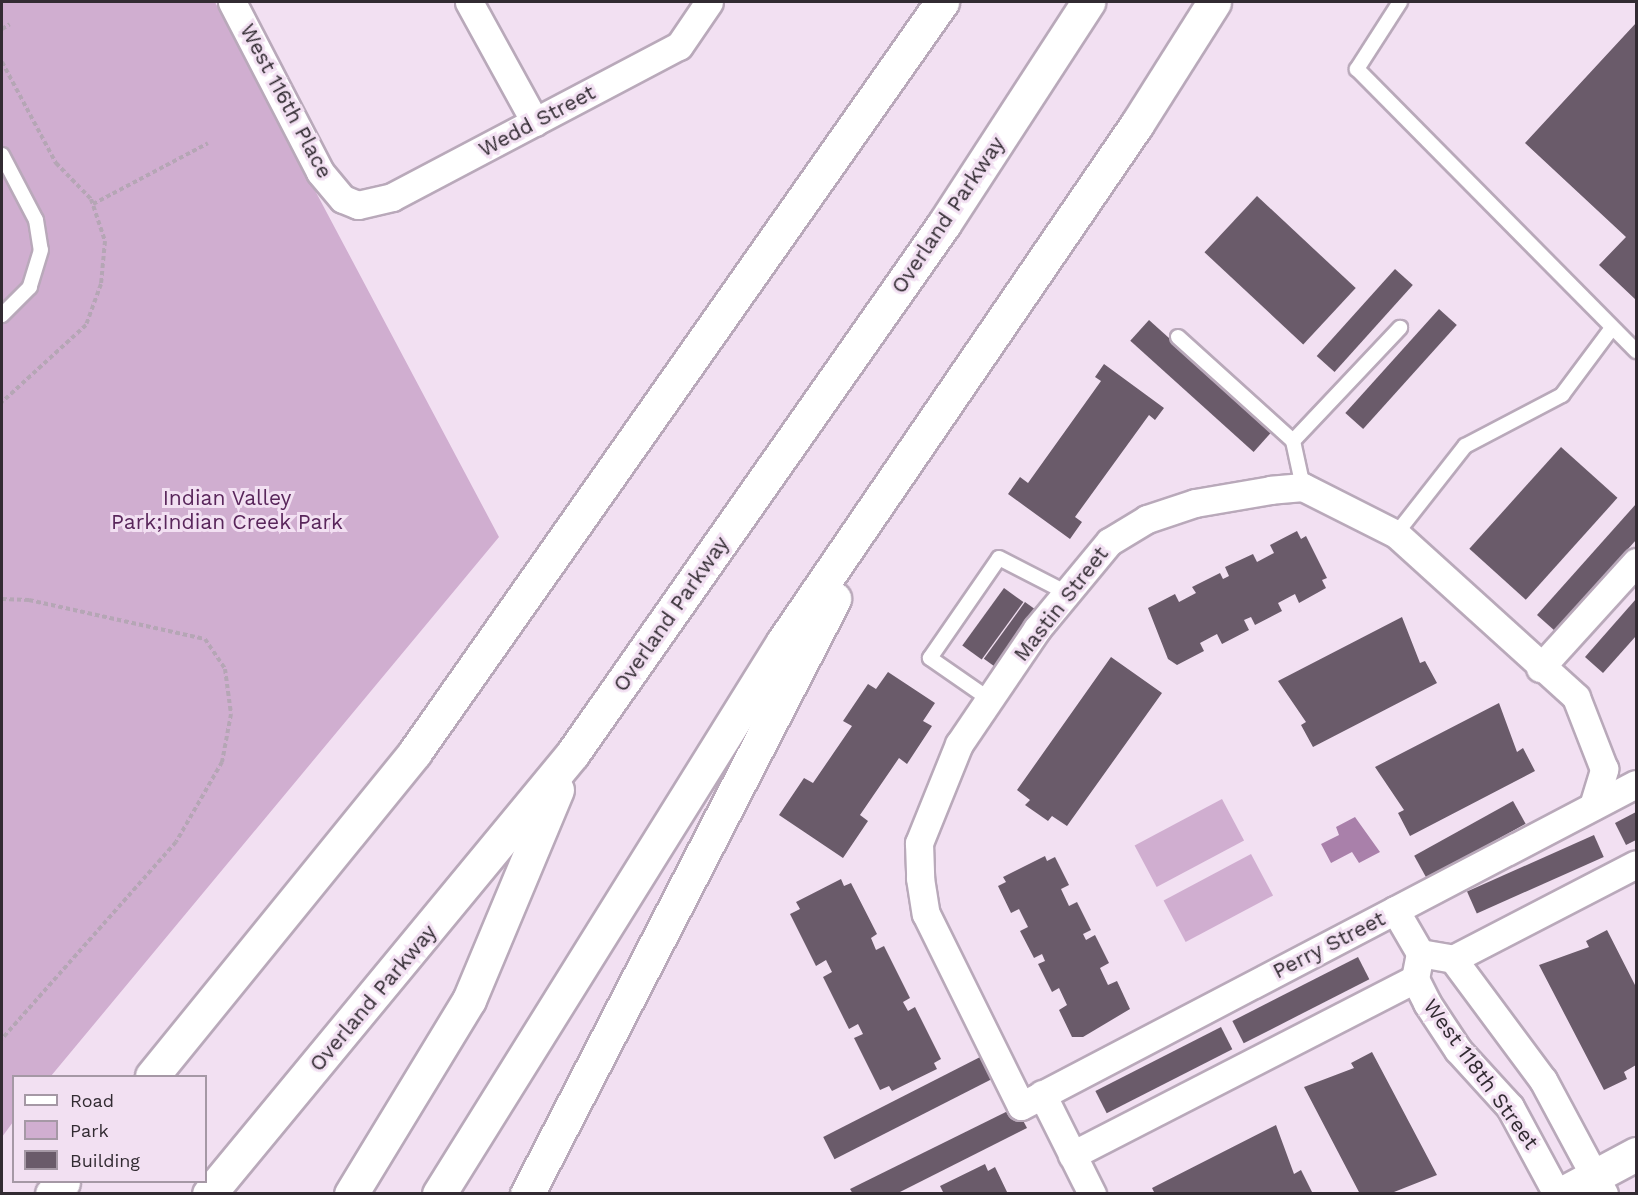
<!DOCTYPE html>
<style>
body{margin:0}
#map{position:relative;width:1638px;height:1195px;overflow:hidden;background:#f2e0f2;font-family:"Work Sans",sans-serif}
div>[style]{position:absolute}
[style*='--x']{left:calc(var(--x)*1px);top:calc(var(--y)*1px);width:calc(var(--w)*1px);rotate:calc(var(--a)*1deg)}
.green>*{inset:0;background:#d0aed0;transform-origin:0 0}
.water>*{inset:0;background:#a980aa}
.building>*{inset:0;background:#6a5b6a;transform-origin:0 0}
.path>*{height:4px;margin-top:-2px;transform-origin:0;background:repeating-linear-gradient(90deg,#b5a6b5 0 4.5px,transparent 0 7.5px)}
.roads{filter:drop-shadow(2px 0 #b9a9ba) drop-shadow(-2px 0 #b9a9ba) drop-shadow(0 2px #b9a9ba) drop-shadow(0 -2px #b9a9ba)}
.lane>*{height:14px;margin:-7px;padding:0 7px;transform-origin:7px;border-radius:7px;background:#fff}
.street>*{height:27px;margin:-13.5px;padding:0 13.5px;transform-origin:13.5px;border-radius:13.5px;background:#fff}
.secondary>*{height:33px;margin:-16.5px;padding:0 16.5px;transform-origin:16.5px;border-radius:16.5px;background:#fff}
.highway>*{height:33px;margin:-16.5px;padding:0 16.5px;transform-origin:16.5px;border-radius:16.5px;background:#fff}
span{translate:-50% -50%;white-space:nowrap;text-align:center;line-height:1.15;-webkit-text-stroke:6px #f2e0f2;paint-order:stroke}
.street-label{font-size:21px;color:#322b32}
.park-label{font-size:21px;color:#59265b}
.frame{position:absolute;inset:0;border:3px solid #322b32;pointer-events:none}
.legend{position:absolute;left:12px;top:1075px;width:195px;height:108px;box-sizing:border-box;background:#f2e0f2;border:2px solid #a598a5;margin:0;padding:8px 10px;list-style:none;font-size:18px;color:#322b32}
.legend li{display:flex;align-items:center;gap:12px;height:30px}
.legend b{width:30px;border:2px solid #a598a5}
</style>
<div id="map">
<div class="green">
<i style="clip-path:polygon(2px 2px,215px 2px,499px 537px,51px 1076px,14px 1076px,13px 1122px,2px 1137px)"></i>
<i style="left:1222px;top:799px;width:47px;height:99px;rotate:62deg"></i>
<i style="left:1251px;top:854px;width:47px;height:99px;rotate:62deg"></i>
</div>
<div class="water">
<i style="clip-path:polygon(1355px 817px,1380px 852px,1359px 863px,1352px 852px,1331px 863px,1321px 844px,1339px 835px,1336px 827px)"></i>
</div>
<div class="building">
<i style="clip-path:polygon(1636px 23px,1636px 300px,1599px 265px,1626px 237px,1525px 143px)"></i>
<i style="left:1257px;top:196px;width:135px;height:77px;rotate:43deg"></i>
<i style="left:1395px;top:269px;width:24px;height:117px;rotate:42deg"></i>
<i style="left:1439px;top:309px;width:24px;height:140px;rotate:42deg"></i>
<i style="left:1149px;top:320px;width:166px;height:28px;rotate:42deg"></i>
<i style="clip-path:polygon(1104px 364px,1164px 408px,1155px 420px,1149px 415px,1075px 517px,1082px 522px,1070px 539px,1008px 494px,1020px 477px,1028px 483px,1101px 381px,1095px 377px)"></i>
<i style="left:1561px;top:447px;width:76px;height:137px;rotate:42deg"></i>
<i style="clip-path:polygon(1636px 504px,1636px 540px,1555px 631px,1537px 615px)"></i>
<i style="clip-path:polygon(1297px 531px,1301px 539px,1306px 536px,1327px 578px,1322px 580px,1326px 588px,1299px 603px,1295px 594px,1278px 603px,1282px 611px,1255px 625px,1251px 617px,1244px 620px,1249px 630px,1222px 644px,1217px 634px,1200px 643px,1204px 651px,1177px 665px,1168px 659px,1148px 608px,1175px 594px,1179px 602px,1196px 593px,1192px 587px,1220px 573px,1223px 579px,1229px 576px,1225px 567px,1253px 554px,1257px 562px,1274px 553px,1270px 545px)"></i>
<i style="left:1004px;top:588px;width:24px;height:71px;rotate:36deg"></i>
<i style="clip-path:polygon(1636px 599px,1636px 636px,1603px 673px,1585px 657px)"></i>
<i style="left:1025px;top:602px;width:24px;height:70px;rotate:36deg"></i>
<i style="clip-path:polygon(1402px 617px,1420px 663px,1425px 661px,1437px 683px,1313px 747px,1301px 725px,1306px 722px,1278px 681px)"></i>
<i style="clip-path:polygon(1111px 657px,1162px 693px,1067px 826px,1052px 816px,1048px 821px,1025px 805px,1030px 800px,1017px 790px)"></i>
<i style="clip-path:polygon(888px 672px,935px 703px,923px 721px,932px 726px,907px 764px,899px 758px,860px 815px,868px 821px,843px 858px,779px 815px,804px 778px,813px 783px,852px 726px,843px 721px,868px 684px,876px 689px)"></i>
<i style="clip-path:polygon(1499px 703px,1517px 752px,1523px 748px,1535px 771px,1410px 836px,1398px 813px,1404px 810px,1375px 767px)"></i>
<i style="left:1513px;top:801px;width:26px;height:113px;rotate:61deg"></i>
<i style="clip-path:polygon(1636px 812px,1636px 840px,1626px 845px,1615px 823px)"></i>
<i style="left:1594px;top:835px;width:24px;height:139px;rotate:66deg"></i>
<i style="clip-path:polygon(1045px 856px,1047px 861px,1055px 857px,1069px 885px,1061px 889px,1069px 906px,1077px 902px,1091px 930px,1083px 934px,1086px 940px,1095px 935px,1109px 963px,1100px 968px,1108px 985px,1117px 981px,1130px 1009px,1083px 1037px,1072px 1037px,1059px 1010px,1067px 1005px,1059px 988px,1052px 992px,1038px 964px,1045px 961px,1042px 954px,1034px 958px,1020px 931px,1028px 927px,1019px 909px,1011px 913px,998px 886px,1006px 882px,1003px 877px)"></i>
<i style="clip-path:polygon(841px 879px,844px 886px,851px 883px,877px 934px,871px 938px,876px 950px,884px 946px,910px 998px,903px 1002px,908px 1011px,915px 1007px,941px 1059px,934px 1063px,937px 1069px,892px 1091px,889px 1086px,880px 1090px,854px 1038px,863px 1034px,858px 1024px,849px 1029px,823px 977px,832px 972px,826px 960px,816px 966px,790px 914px,800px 909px,796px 902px)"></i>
<i style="clip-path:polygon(1607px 930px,1636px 987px,1636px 1065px,1624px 1072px,1627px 1079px,1604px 1090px,1539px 965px,1589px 947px,1586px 941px)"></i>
<i style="left:1358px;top:957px;width:25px;height:141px;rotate:63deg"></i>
<i style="left:1221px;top:1027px;width:25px;height:141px;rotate:63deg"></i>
<i style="clip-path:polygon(1372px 1052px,1437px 1175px,1389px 1194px,1360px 1194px,1304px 1087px,1354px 1068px,1351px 1063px)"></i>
<i style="left:988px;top:1053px;width:25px;height:185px;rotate:63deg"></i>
<i style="clip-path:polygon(1016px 1107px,1027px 1128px,896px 1194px,853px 1194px,850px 1189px)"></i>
<i style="clip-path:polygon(1276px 1125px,1294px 1174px,1301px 1170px,1313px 1194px,1155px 1194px,1152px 1188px)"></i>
<i style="clip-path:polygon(985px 1164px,988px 1171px,995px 1167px,1008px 1194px,944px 1194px,940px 1186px)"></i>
</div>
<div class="path">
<i style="--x:2;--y:29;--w:9;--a:-32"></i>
<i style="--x:2;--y:62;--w:115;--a:61.9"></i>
<i style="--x:56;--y:163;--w:50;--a:45.8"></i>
<i style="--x:91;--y:199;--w:44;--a:71.6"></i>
<i style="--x:105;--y:241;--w:43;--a:95.3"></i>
<i style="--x:101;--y:284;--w:44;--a:110.1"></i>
<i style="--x:86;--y:325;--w:114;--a:137.5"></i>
<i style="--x:93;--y:204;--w:130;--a:-27.9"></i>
<i style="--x:2;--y:599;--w:27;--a:2"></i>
<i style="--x:29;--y:600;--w:180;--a:12.5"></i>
<i style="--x:205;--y:639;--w:36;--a:56"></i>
<i style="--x:225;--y:669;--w:45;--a:82.4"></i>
<i style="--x:231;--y:714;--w:49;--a:100.6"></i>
<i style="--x:222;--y:762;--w:92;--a:119.9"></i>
<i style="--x:176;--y:842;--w:263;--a:131.5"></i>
</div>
<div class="roads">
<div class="lane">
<i style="--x:1400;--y:2;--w:80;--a:122.7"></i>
<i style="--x:1357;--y:69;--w:397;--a:45.3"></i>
<i style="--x:2;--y:155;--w:73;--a:62.4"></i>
<i style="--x:36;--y:220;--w:30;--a:81"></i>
<i style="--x:41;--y:250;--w:39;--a:107"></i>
<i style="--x:30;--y:287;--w:40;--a:135"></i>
<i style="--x:1178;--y:337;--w:155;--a:42.1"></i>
<i style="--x:1293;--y:441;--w:47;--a:77.7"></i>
<i style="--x:1293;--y:441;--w:156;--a:-46.6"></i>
<i style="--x:1396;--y:534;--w:112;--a:-51.9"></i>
<i style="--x:1465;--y:446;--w:110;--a:-27.7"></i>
<i style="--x:1562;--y:395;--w:84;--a:-53.3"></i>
<i style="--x:989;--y:699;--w:72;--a:-145.2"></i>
<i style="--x:930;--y:658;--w:121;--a:-55.4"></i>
<i style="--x:999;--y:558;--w:76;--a:27.2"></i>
</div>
<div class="street">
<i style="--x:232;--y:2;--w:191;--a:62.6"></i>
<i style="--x:320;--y:172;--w:35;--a:50"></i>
<i style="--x:343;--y:199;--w:16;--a:22"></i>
<i style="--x:358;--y:205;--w:35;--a:-13"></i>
<i style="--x:392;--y:197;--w:324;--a:-27.8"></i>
<i style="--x:679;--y:46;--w:53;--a:-55.7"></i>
<i style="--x:469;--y:2;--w:137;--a:61.2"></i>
<i style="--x:1540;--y:668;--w:143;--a:-47.8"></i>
<i style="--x:1593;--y:806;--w:39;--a:-73"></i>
<i style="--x:1604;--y:769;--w:77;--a:-111.3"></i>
<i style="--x:1576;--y:697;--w:243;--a:-137.8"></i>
<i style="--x:1396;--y:534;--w:104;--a:-153.2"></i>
<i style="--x:1303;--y:487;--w:32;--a:175"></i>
<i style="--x:1271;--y:490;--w:77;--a:170.3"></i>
<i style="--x:1195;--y:503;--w:51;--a:161.6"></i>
<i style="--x:1147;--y:519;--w:44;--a:148.8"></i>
<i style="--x:1109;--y:542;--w:113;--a:129.6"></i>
<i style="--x:1037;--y:629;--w:139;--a:124.1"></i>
<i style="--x:959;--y:744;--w:107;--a:112"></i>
<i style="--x:919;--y:843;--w:35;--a:88"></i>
<i style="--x:920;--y:878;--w:36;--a:81"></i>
<i style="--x:926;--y:914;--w:214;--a:63.7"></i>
<i style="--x:1021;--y:1106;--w:694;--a:-27.64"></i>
<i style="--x:1395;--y:910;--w:50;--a:59.8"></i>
<i style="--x:1420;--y:953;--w:26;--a:101"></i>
<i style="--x:1415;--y:979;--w:27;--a:63"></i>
<i style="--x:1427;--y:1003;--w:56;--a:56.6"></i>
<i style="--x:1458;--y:1050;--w:77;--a:47.6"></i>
<i style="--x:1510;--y:1107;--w:99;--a:61.6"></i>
<i style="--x:1420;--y:953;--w:34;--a:10"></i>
<i style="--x:1453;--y:959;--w:151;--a:53.4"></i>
<i style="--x:1543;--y:1080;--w:129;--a:61.8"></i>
<i style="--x:1453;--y:959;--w:206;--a:-27.4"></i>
<i style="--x:1042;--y:1094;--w:112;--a:63.4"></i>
<i style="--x:1072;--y:1155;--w:386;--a:-27.2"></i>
</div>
<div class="secondary">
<i style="--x:1561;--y:1194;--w:85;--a:-28.1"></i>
</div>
<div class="highway">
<i style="--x:152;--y:1076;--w:417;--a:-50.9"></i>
<i style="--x:415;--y:752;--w:917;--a:-54.91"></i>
<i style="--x:52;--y:1194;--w:16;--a:-47"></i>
<i style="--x:209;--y:1194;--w:572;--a:-50.46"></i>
<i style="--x:573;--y:753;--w:646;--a:-54.96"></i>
<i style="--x:944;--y:224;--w:265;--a:-57"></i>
<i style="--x:351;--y:1194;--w:227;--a:-58.7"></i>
<i style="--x:469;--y:1000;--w:228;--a:-67.3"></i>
<i style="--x:439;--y:1194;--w:650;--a:-58.07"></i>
<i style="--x:783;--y:642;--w:627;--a:-55.65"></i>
<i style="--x:1137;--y:124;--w:144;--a:-57.7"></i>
<i style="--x:527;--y:1194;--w:670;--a:-62.71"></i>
</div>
</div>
<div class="street-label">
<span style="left:286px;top:101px;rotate:62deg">West 116th Place</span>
<span style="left:537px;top:121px;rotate:-28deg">Wedd Street</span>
<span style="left:948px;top:215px;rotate:-56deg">Overland Parkway</span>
<span style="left:1061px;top:604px;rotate:-52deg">Mastin Street</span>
<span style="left:671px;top:614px;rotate:-55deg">Overland Parkway</span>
<span style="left:1329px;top:945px;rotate:-27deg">Perry Street</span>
<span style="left:373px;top:998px;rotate:-50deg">Overland Parkway</span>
<span style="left:1481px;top:1074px;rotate:54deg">West 118th Street</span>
</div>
<div class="park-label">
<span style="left:227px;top:510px">Indian Valley<br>Park;Indian Creek Park</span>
</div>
<div class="frame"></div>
<ul class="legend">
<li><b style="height:8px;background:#fff"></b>Road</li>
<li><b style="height:16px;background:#d0aed0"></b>Park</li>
<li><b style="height:16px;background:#6a5b6a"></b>Building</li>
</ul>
</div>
